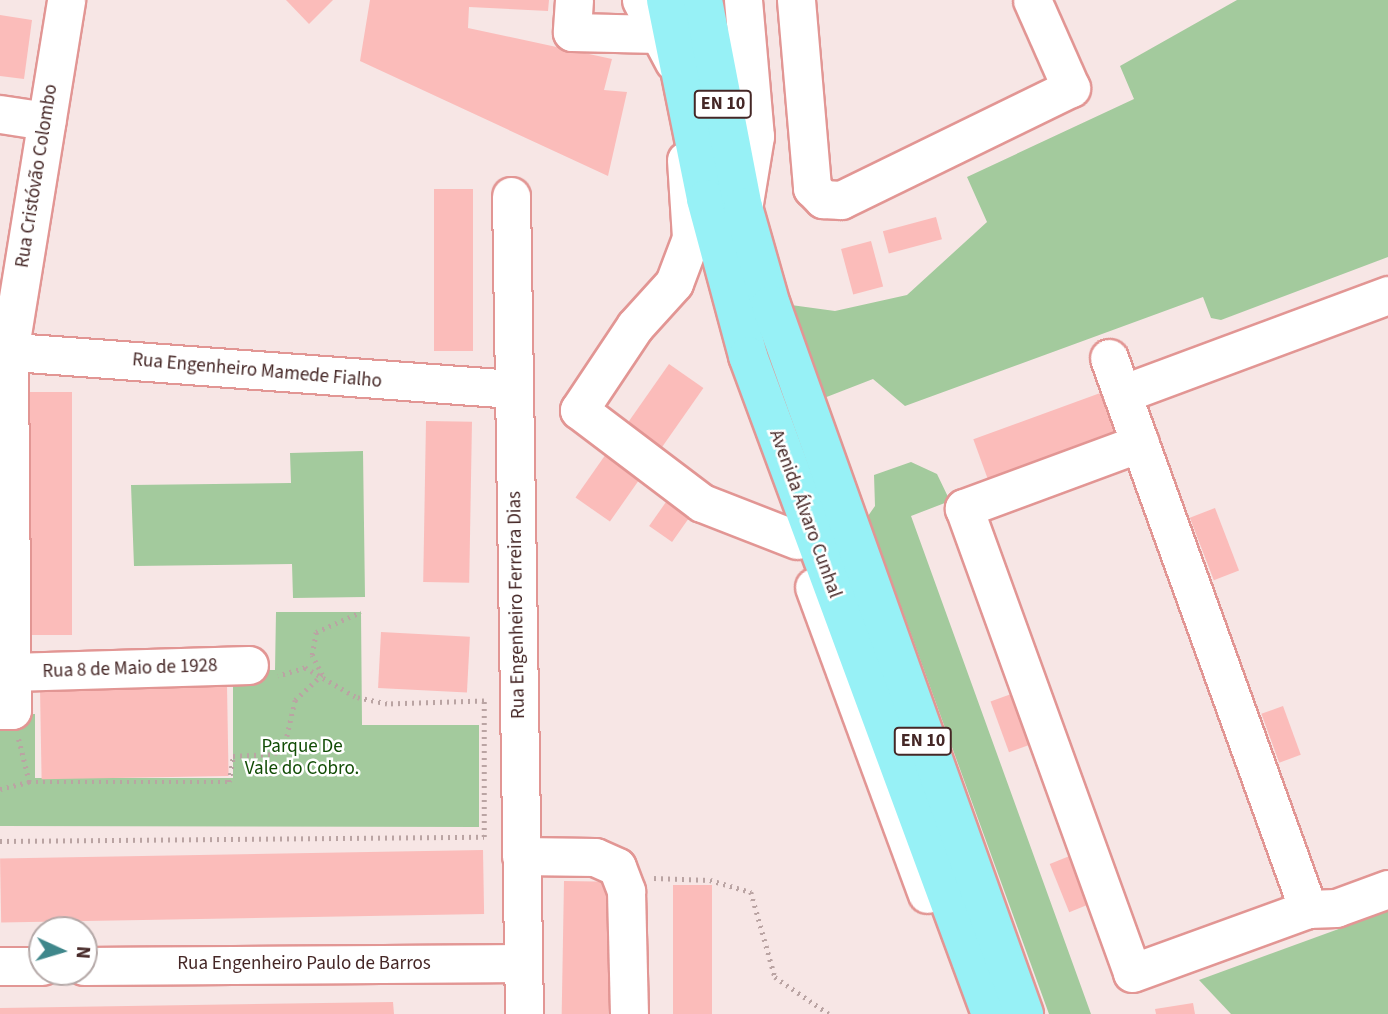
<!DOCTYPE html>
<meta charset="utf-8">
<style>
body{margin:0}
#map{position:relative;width:1388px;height:1014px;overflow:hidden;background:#f7e6e5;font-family:"Source Sans 3",sans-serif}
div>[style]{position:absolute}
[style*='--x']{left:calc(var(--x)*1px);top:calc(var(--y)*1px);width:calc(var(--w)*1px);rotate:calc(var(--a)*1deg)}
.green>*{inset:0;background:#a3ca9d}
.building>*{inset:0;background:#fbbcba;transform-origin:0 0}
.path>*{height:4.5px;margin-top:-2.25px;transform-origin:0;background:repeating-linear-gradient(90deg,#baa4a3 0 2px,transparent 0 7px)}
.roads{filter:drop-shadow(2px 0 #e29694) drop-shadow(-2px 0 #e29694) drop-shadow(0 2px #e29694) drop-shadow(0 -2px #e29694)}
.minor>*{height:37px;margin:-18.5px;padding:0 18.5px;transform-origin:18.5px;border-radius:18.5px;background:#fff}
.major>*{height:38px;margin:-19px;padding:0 19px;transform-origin:19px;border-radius:19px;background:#97f1f6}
span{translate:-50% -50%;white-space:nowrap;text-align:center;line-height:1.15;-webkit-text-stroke:5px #fff;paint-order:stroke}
.shield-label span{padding:2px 5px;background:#fff;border:2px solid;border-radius:5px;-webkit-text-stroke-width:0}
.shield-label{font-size:18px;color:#452726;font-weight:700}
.street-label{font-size:19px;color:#452726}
.park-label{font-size:19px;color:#114c05}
.north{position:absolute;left:28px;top:916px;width:70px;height:70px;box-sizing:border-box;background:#fff;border:2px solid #b5a9a8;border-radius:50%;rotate:94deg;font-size:19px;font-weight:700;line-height:28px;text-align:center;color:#452726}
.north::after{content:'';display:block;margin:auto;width:24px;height:32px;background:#3f878b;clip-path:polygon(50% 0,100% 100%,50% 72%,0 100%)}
</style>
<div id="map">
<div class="green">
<i style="clip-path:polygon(1237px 0,1388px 0,1388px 257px,1221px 320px,1211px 318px,1203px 297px,905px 406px,873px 379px,824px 398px,791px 305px,835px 311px,907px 295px,987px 222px,967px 177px,1134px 99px,1120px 66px)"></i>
<i style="clip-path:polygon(363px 451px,365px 597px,293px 598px,292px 564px,134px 566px,131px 485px,291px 483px,290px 453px)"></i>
<i style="clip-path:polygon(911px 462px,937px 474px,950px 501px,911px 516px,1091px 1014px,1049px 1014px,868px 516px,875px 506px,874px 475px)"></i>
<i style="clip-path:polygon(276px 612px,361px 612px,362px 725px,479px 725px,479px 827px,0 826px,0 715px,35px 714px,35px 778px,233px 778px,233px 670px,275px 670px)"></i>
<i style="clip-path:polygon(1388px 911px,1388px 1014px,1231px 1014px,1199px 980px)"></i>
</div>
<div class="building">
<i style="clip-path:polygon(286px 0,333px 0,309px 24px)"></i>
<i style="clip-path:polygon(370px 0,549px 0,548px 11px,469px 7px,468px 28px,612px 59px,604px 90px,627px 92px,608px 176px,360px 61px)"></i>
<i style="clip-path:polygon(0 15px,32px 20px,24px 79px,0 76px)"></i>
<i style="left:434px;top:189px;width:39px;height:162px"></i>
<i style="left:936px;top:217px;width:23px;height:55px;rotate:75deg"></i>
<i style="left:871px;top:241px;width:47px;height:31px;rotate:75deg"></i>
<i style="left:669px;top:364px;width:42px;height:163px;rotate:35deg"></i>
<i style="left:23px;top:392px;width:49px;height:243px"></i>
<i style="left:1103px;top:392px;width:50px;height:138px;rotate:70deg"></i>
<i style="left:426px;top:421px;width:46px;height:161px;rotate:1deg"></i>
<i style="left:687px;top:472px;width:28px;height:66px;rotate:35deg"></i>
<i style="left:1215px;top:508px;width:67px;height:27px;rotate:69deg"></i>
<i style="left:381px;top:632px;width:89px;height:56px;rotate:3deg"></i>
<i style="left:227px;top:686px;width:90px;height:187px;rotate:89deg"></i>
<i style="left:1014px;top:693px;width:54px;height:25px;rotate:70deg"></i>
<i style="left:1283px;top:706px;width:52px;height:23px;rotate:70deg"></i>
<i style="left:483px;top:850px;width:64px;height:483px;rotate:89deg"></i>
<i style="left:1072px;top:855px;width:52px;height:24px;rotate:68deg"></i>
<i style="left:564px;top:881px;width:47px;height:133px;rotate:1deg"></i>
<i style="left:673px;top:885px;width:39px;height:129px"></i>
<i style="clip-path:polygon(393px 1002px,394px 1014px,0 1014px,0 1008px)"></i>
<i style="clip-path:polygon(1193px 1003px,1195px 1014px,1156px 1014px,1155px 1009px)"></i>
</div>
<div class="path">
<i style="--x:29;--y:782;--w:200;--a:0"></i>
<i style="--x:229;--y:782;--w:26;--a:-81"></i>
<i style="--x:233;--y:756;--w:41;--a:-2.8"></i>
<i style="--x:274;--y:754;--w:16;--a:-45"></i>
<i style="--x:285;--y:743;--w:44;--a:-76.9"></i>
<i style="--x:295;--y:700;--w:37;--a:-43"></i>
<i style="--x:322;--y:675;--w:22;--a:-117"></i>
<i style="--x:312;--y:655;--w:23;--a:-80"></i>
<i style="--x:316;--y:632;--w:49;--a:-24"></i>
<i style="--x:0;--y:789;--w:30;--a:-14"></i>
<i style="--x:29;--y:782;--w:45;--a:-104"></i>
<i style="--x:0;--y:841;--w:484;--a:-0.5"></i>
<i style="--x:484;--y:837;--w:136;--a:-90"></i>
<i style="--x:484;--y:701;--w:97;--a:178.2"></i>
<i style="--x:387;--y:704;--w:33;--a:-168"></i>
<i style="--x:355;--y:697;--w:58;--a:-149.9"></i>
<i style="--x:305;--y:668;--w:28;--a:163"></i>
<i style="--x:654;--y:878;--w:56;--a:2"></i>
<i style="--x:710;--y:880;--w:43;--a:16.3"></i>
<i style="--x:751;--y:892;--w:88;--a:74.2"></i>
<i style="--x:775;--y:977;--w:65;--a:34.4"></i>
</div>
<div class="roads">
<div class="minor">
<i style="--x:574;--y:0;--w:32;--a:94"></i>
<i style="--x:572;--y:32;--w:86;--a:1.3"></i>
<i style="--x:641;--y:0;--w:70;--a:62"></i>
<i style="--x:743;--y:0;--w:137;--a:85"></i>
<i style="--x:755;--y:136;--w:68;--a:99.3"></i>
<i style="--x:796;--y:0;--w:189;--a:85.1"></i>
<i style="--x:812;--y:188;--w:16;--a:45"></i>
<i style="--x:823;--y:199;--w:18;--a:3"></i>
<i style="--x:841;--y:200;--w:256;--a:-26"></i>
<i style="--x:1071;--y:88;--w:96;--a:-113.9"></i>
<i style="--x:0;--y:114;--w:47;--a:8.7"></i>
<i style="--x:686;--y:160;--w:78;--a:86.3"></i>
<i style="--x:691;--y:238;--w:48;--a:110.7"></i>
<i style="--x:674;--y:283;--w:58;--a:132.2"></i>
<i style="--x:635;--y:326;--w:101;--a:123.7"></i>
<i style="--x:579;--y:410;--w:154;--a:37.1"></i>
<i style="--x:702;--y:503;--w:102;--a:21.3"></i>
<i style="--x:511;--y:196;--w:818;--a:89.09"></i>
<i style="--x:0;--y:351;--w:514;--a:4.24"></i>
<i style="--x:1109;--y:358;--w:586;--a:70.14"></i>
<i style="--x:1122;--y:394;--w:284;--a:-20.4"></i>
<i style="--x:1140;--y:443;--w:188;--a:159.7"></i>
<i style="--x:964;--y:508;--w:494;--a:70.1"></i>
<i style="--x:1132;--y:973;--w:187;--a:-20"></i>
<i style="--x:1308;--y:909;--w:28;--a:-2"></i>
<i style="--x:1336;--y:908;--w:55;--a:-20.1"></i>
<i style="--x:814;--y:587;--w:327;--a:69.8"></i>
<i style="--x:11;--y:672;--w:238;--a:-1.7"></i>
<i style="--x:0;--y:710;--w:12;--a:0"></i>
<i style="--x:12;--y:710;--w:357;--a:-90.5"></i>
<i style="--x:9;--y:353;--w:358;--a:-80.8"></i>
<i style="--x:521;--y:856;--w:74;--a:0.8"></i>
<i style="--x:595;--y:857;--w:24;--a:24"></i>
<i style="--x:617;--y:867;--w:26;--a:69"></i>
<i style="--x:626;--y:891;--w:123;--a:88.6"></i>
<i style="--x:0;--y:966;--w:42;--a:0"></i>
<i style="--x:84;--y:966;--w:439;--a:-0.4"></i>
</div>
<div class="major">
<i style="--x:666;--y:0;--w:203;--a:78.6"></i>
<i style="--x:706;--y:199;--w:163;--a:75"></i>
<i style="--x:748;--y:356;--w:701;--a:69.73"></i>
<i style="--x:703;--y:0;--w:211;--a:79.1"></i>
<i style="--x:743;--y:207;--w:102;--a:74.1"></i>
<i style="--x:771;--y:305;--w:753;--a:70.36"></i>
</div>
</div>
<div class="shield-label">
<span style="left:723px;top:104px">EN 10</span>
<span style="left:923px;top:741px">EN 10</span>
</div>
<div class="street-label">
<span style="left:37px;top:176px;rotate:-81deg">Rua Cristóvão Colombo</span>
<span style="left:257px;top:371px;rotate:5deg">Rua Engenheiro Mamede Fialho</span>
<span style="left:805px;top:514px;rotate:70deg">Avenida Álvaro Cunhal</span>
<span style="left:517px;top:605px;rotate:-91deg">Rua Engenheiro Ferreira Dias</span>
<span style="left:130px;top:669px;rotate:-2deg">Rua 8 de Maio de 1928</span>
<span style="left:304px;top:964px">Rua Engenheiro Paulo de Barros</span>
</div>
<div class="park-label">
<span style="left:302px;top:758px">Parque De<br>Vale do Cobro.</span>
</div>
<div class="north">N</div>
</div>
